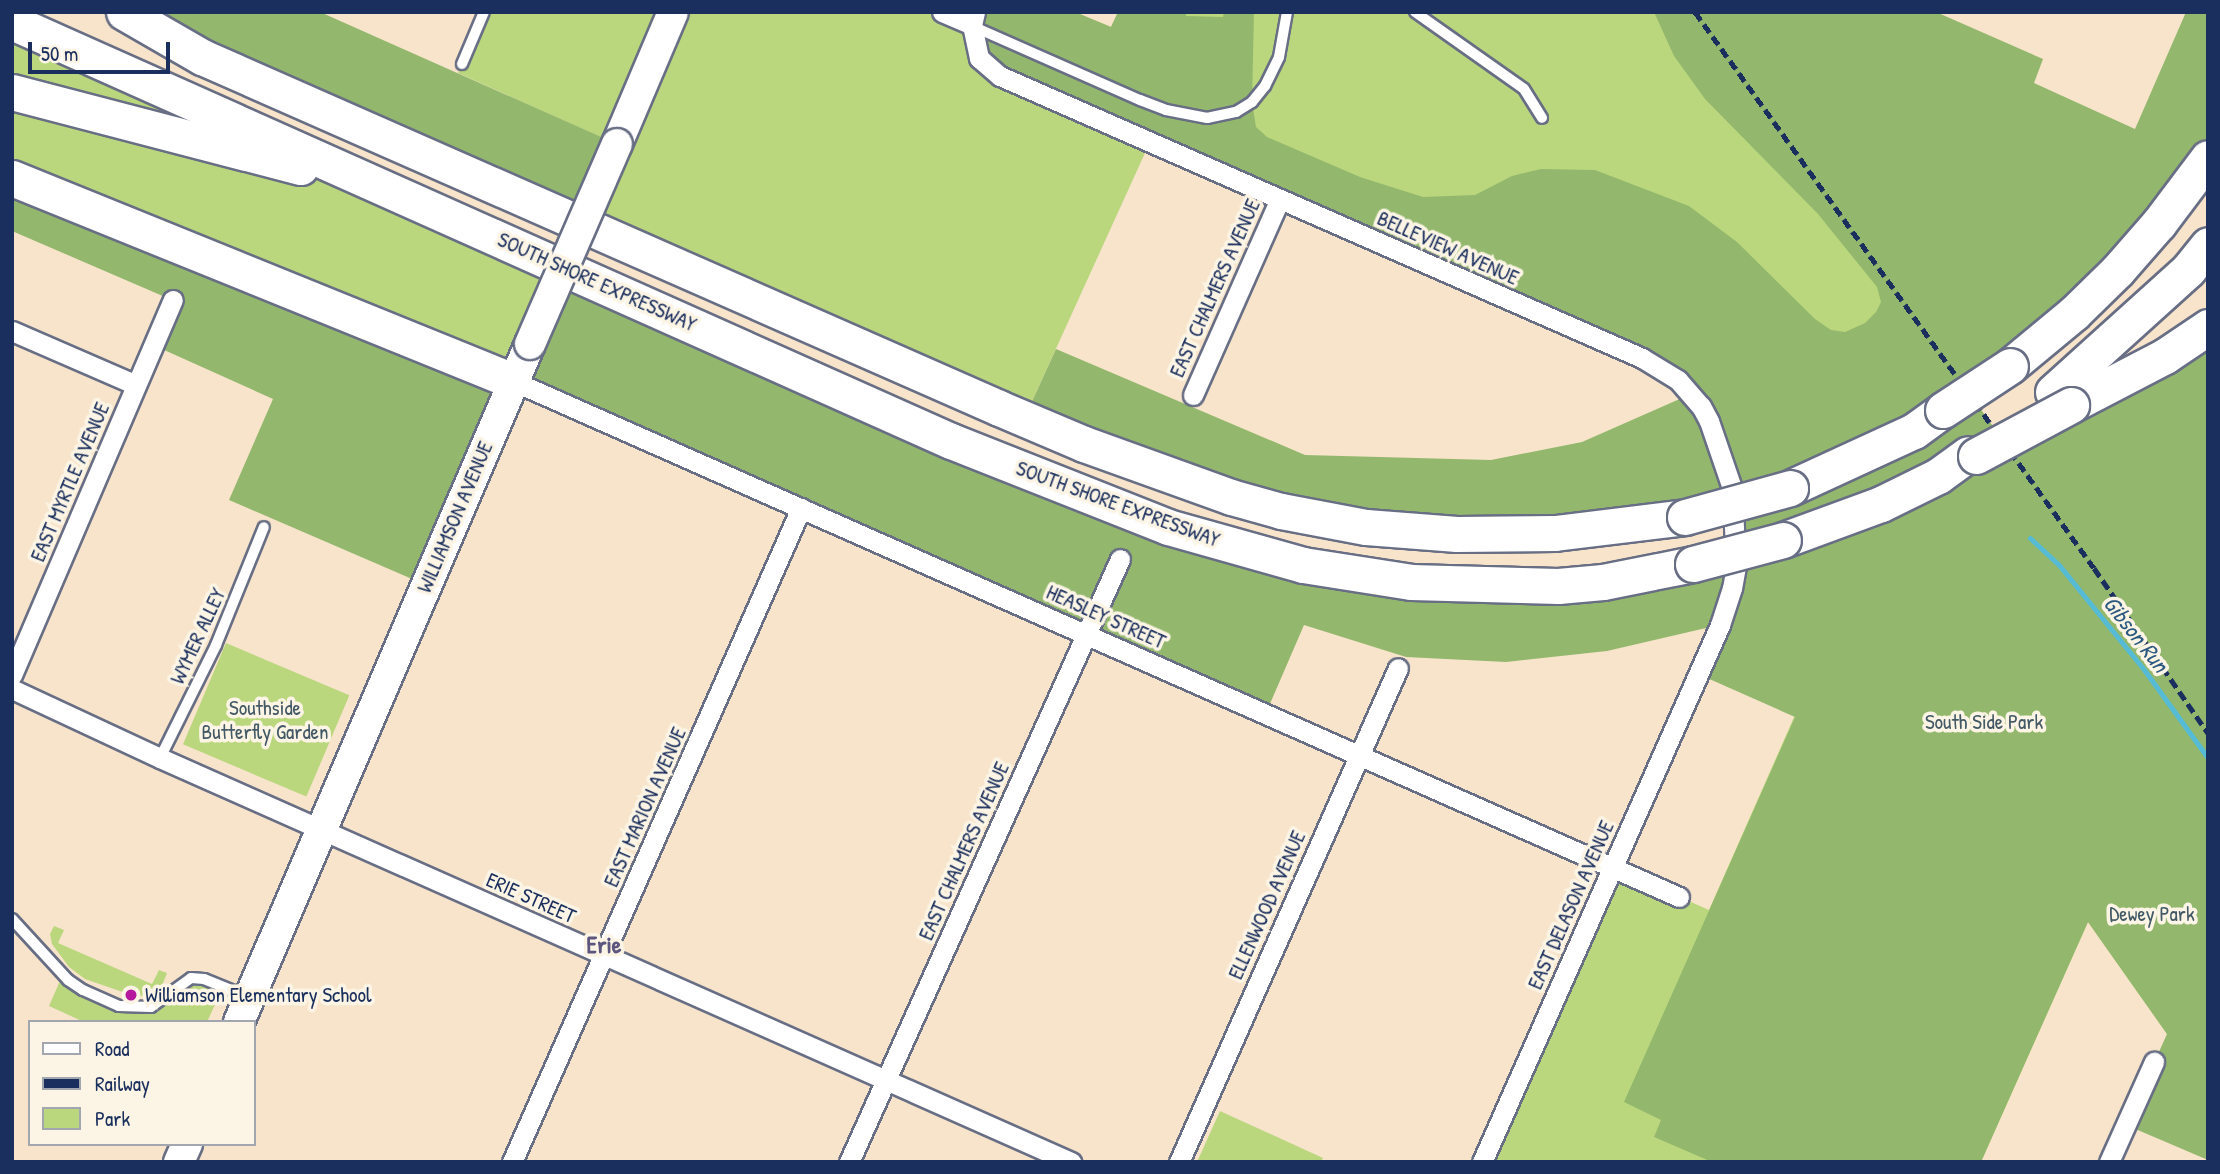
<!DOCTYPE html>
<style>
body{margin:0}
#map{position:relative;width:2220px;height:1174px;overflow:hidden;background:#f7e4cb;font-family:"Patrick Hand",sans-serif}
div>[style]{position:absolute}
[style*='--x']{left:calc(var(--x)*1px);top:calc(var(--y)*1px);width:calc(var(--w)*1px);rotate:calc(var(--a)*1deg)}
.green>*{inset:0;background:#bad77e;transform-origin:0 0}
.forest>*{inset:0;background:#93b86d}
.stream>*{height:5px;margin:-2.5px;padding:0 2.5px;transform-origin:2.5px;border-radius:2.5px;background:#56bbd4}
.roads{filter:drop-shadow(2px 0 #686e84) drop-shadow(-2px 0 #686e84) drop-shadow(0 2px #686e84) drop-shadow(0 -2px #686e84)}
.service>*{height:10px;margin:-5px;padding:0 5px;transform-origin:5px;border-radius:5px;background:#fff}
.minor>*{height:19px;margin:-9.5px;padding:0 9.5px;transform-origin:9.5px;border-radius:9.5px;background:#fff}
.primary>*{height:30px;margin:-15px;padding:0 15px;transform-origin:15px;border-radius:15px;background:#fff}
.motorway>*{height:35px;margin:-17.5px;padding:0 17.5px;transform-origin:17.5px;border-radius:17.5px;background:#fff}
.rail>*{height:5px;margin-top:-2.5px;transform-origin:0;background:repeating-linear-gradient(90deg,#1b2f5e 0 10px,transparent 0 15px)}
.bridges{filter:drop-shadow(2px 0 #686e84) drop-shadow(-2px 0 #686e84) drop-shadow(0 2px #686e84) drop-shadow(0 -2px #686e84)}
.primary-bridge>*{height:30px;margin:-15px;padding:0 15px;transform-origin:15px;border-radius:15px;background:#fff}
.motorway-bridge>*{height:35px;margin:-17.5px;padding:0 17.5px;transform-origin:17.5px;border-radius:17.5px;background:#fff}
.dots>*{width:19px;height:19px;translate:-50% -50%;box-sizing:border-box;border:4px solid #fcf5e5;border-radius:50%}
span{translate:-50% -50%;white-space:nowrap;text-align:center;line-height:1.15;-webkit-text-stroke:7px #fcf5e5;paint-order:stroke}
.street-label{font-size:21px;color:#1b2f5e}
.park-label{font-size:21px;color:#435966}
.poi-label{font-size:21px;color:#1b2f5e}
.left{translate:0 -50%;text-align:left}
.water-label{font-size:23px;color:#2d5981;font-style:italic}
.quarter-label{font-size:24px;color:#5d5780;font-weight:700}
.frame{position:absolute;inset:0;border:14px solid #1b2f5e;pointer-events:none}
.legend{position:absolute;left:28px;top:1020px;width:228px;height:126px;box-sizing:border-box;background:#fcf5e5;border:2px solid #a2a6af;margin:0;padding:9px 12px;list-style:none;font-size:21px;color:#1b2f5e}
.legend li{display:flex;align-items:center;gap:14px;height:35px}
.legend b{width:35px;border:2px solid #a2a6af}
.scale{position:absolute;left:28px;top:42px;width:142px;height:32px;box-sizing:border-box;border:4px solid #1b2f5e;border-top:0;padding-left:9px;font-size:21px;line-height:24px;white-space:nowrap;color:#1b2f5e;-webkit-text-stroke:5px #fcf5e5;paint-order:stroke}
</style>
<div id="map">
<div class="green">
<i style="clip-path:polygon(484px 12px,1075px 12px,1111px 27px,1118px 12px,1698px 12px,2094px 568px,2208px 1092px,2088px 922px,1981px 1162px,1482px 1162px,1612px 867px,1709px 910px,1817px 665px,1678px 380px,1150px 142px,1024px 419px,582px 224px,616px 144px,458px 73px)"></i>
<i style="clip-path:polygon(12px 22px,565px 268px,513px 381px,12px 178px)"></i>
<i style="left:226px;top:643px;width:134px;height:110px;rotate:23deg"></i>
<i style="clip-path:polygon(54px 926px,64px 930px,58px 943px,152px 984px,159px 970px,167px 973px,163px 983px,153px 993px,137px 997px,85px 979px,69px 967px,52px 944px,50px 934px)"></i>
<i style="clip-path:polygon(63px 974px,103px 1000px,151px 1007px,191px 978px,223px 987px,207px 1022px,84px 1022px,49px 1006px)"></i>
<i style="clip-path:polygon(1220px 1111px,1323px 1158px,1321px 1162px,1197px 1162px)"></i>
</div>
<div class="forest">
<i style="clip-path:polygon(124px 12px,320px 12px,617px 144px,582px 224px)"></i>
<i style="clip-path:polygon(975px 12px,1075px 12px,1111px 27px,1118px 12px,1186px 12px,1186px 16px,1223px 17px,1224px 12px,1254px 12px,1252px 102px,1256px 127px,1267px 137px,1360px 177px,1423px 197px,1475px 195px,1512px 176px,1541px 169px,1595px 170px,1689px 206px,1737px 242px,1815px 319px,1831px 330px,1845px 332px,1865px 323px,1876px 312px,1881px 302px,1877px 287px,1818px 214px,1705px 99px,1674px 56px,1654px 12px,1936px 12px,2043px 59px,2034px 83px,2135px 129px,2186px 12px,2208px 12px,2208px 158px,1969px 393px,2004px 442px,2208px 327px,2208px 1160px,2126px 1125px,2167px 1034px,2088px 922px,1981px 1162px,1712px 1162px,1654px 1137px,1661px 1120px,1624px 1102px,1795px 717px,1698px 674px,1719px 625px,1607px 651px,1506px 662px,1406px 657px,1304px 625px,1266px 713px,514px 382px,426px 585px,229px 500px,273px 399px,153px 345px,172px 300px,12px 231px,12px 178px,513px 381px,565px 268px,1081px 494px,1411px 582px,1735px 553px,1733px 503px,1406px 532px,1024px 419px,1056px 349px,1305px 455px,1491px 460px,1582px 442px,1691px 394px,1678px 380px,988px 67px)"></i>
</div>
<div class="stream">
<i style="--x:2030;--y:538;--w:40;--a:43"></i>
<i style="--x:2059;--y:565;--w:136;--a:50.9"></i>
<i style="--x:2145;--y:671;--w:107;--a:54.1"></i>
</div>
<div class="roads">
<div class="service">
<i style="--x:1415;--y:12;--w:133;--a:35.2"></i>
<i style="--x:1524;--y:89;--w:34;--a:58"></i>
<i style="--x:972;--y:26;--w:184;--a:23.8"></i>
<i style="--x:1140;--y:100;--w:28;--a:21"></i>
<i style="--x:1166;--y:110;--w:42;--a:11"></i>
<i style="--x:1207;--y:118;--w:30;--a:-12"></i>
<i style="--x:1236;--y:112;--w:19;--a:-32"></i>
<i style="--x:1252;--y:102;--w:21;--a:-51"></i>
<i style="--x:1265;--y:86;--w:32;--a:-64"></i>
<i style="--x:1279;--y:57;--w:46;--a:-79.9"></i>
<i style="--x:462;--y:64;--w:56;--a:-67.1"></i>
<i style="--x:160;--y:758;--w:126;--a:-63.6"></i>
<i style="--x:216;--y:645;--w:127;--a:-67.9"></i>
<i style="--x:12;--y:919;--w:83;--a:47.4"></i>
<i style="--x:68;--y:980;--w:18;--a:34"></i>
<i style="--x:83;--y:990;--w:39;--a:24"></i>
<i style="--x:119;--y:1006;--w:32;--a:2"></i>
<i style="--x:151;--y:1007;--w:49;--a:-35.9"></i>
<i style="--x:191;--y:978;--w:13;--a:4"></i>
<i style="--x:204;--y:979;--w:45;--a:22"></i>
</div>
<div class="minor">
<i style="--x:942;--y:12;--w:33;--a:23"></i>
<i style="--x:975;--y:12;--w:13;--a:103"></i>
<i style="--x:972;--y:25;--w:34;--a:78"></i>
<i style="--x:979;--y:58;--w:28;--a:41"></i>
<i style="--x:1000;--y:76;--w:701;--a:23.71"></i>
<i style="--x:1642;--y:358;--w:42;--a:31.4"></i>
<i style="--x:1678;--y:380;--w:35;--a:49"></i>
<i style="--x:1701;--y:406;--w:17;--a:62"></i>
<i style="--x:1709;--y:421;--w:71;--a:71.1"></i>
<i style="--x:1732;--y:488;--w:78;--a:87.1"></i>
<i style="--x:1736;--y:566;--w:22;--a:100"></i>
<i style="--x:1732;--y:588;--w:39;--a:108"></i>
<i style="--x:1720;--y:625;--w:587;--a:113.9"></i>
<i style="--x:12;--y:331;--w:135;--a:23.5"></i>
<i style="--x:513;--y:381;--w:1275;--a:23.87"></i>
<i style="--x:1193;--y:395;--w:214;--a:-66.1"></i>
<i style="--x:12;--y:675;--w:408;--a:-66.8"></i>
<i style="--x:12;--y:689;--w:163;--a:25"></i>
<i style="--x:160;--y:758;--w:997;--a:23.92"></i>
<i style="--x:512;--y:1162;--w:715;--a:-66.16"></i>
<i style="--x:849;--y:1162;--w:661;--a:-65.8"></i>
<i style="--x:1179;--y:1162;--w:540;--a:-66.09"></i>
<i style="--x:2109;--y:1162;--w:110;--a:-65.8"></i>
</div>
<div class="primary">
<i style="--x:617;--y:144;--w:143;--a:-67"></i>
<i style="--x:239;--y:1022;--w:738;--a:-66.77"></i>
<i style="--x:179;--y:1162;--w:20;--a:-66"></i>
</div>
<div class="motorway">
<i style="--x:124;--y:12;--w:90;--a:30"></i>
<i style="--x:202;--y:57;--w:871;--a:23.77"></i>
<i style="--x:999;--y:408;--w:92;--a:23"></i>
<i style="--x:1084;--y:444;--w:156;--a:19.8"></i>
<i style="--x:1231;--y:497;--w:52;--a:15.6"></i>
<i style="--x:1281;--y:511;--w:86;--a:10.7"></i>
<i style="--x:1366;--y:527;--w:91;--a:4.4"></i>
<i style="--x:1457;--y:534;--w:98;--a:-0.6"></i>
<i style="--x:1555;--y:533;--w:131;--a:-7"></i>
<i style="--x:12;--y:22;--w:1028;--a:24.05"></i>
<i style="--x:951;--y:441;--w:233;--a:21.6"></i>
<i style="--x:1168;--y:527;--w:140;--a:15.7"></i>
<i style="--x:1303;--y:565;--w:109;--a:8.9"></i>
<i style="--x:1411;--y:582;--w:147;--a:1.6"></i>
<i style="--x:1558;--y:586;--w:45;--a:-5.1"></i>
<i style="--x:1603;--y:582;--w:92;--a:-11.3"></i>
<i style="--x:12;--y:92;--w:298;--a:14.6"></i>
<i style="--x:12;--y:178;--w:541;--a:22.06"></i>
<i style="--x:2010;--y:366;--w:83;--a:-39.6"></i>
<i style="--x:2074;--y:313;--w:60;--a:-44.3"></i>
<i style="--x:2117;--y:271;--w:64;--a:-48.8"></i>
<i style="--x:2159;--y:223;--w:81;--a:-53"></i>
<i style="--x:2053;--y:392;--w:182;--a:-42.1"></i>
<i style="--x:2188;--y:270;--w:32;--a:-51"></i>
<i style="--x:2071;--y:405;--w:106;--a:-27.5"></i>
<i style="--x:2165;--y:356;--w:52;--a:-34"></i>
<i style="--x:1790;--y:488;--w:136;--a:-24.7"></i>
<i style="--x:1914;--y:431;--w:36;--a:-36"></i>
<i style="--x:1783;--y:540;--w:104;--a:-20.2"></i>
<i style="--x:1881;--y:504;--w:64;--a:-26.2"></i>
<i style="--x:1938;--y:476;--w:37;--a:-36"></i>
</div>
</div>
<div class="rail">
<i style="--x:1695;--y:12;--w:684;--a:54.34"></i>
<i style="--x:2094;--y:568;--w:201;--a:55.4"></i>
</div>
<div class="bridges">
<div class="primary-bridge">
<i style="--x:530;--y:344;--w:218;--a:-66.5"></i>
</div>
<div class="motorway-bridge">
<i style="--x:1943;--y:410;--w:80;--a:-33.3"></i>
<i style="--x:1976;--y:456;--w:108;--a:-28.2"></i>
<i style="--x:1685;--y:517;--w:109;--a:-15.4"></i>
<i style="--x:1693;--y:564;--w:93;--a:-14.9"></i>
</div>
</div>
<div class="dots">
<i style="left:131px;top:995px;background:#b5179e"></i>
</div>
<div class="street-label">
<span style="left:1448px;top:248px;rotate:24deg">BELLEVIEW AVENUE</span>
<span style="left:597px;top:282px;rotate:24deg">SOUTH SHORE EXPRESSWAY</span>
<span style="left:1215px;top:288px;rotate:-66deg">EAST CHALMERS AVENUE</span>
<span style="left:70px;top:482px;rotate:-67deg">EAST MYRTLE AVENUE</span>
<span style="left:1118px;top:504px;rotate:20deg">SOUTH SHORE EXPRESSWAY</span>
<span style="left:455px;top:517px;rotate:-67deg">WILLIAMSON AVENUE</span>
<span style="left:1106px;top:617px;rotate:24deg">HEASLEY STREET</span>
<span style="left:198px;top:636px;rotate:-65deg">WYMER ALLEY</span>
<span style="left:645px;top:807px;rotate:-66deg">EAST MARION AVENUE</span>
<span style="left:964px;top:851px;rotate:-66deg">EAST CHALMERS AVENUE</span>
<span style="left:531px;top:898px;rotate:24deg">ERIE STREET</span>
<span style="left:1267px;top:905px;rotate:-66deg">ELLENWOOD AVENUE</span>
<span style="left:1571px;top:905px;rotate:-66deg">EAST DELASON AVENUE</span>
</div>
<div class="park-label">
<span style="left:265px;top:720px">Southside<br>Butterfly Garden</span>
<span style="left:1984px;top:722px">South Side Park</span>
<span style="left:2152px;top:914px">Dewey Park</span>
</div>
<div class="poi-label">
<span class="left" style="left:145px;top:995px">Williamson Elementary School</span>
</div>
<div class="water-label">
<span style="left:2136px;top:634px;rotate:52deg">Gibson Run</span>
</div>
<div class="quarter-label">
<span style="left:604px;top:945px">Erie</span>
</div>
<div class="frame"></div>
<ul class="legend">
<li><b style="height:9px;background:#fff"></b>Road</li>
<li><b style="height:9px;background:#1b2f5e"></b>Railway</li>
<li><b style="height:19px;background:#bad77e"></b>Park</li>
</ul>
<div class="scale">50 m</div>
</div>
